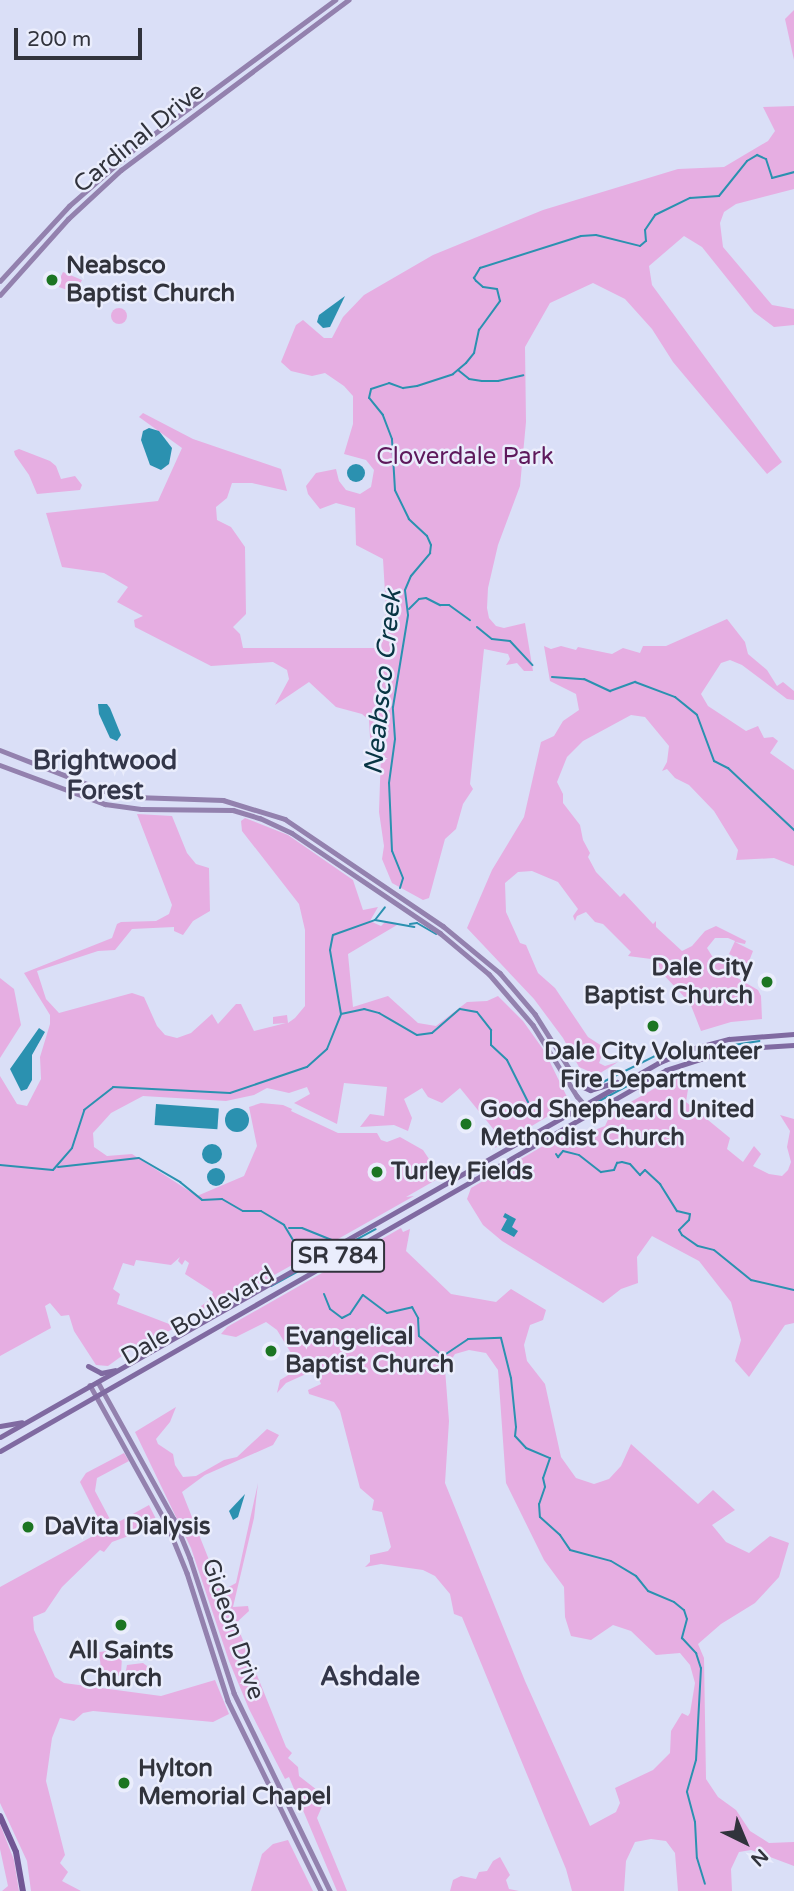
<!DOCTYPE html>
<style>
body{margin:0}
#map{position:relative;width:794px;height:1891px;overflow:hidden;background:#dadff7;font-family:"Varela Round",sans-serif}
div>[style]{position:absolute}
[style*='--x']{left:calc(var(--x)*1px);top:calc(var(--y)*1px);width:calc(var(--w)*1px);rotate:calc(var(--a)*1deg)}
.green>*{inset:0;background:#e6aee2}
.round{border-radius:50%}
.water>*{inset:0;background:#2b91b0;transform-origin:0 0}
.stream>*{height:2px;margin:-1px;padding:0 1px;transform-origin:1px;border-radius:1px;background:#2b91b0}
.secondary>*{height:4.5px;margin:-2.25px;padding:0 2.25px;transform-origin:2.25px;border-radius:2.25px;background:#9381ae}
.primary>*{height:5px;margin:-2.5px;padding:0 2.5px;transform-origin:2.5px;border-radius:2.5px;background:#806aa1}
.highway>*{height:6px;margin:-3px;padding:0 3px;transform-origin:3px;border-radius:3px;background:#715695}
.dots>*{width:19px;height:19px;translate:-50% -50%;box-sizing:border-box;border:4px solid #eaedfc;border-radius:50%}
span{translate:-50% -50%;white-space:nowrap;text-align:center;line-height:1.15;-webkit-text-stroke:5px #eaedfc;paint-order:stroke}
.shield-label span{padding:2px 5px;background:#eaedfc;border:2px solid;border-radius:5px;-webkit-text-stroke-width:0}
.shield-label{font-size:23px;color:#31333c;font-weight:700}
.street-label{font-size:24px;color:#31333c}
.poi-label{font-size:24px;color:#31333c;font-weight:700}
.left{translate:0 -50%;text-align:left}
.right{translate:-100% -50%;text-align:right}
.park-label{font-size:24px;color:#5e195c}
.water-label{font-size:26px;color:#083543;font-style:italic}
.neighbourhood-label{font-size:26px;color:#333649;font-weight:700}
.north{position:absolute;left:710px;top:1807px;width:70px;height:70px;-webkit-text-stroke:5px #eaedfc;paint-order:stroke;rotate:137deg;font-size:19px;font-weight:700;line-height:28px;text-align:center;color:#31333c}
.north::after{content:'';display:block;margin:auto;width:24px;height:32px;background:#31333c;clip-path:polygon(50% 0,100% 100%,50% 72%,0 100%)}
.scale{position:absolute;left:14px;top:28px;width:128px;height:32px;box-sizing:border-box;border:4px solid #31333c;border-top:0;padding-left:9px;font-size:21px;line-height:24px;white-space:nowrap;color:#31333c;-webkit-text-stroke:5px #eaedfc;paint-order:stroke}
</style>
<div id="map">
<div class="green">
<i style="clip-path:polygon(794px 10px,794px 60px,785px 19px)"></i>
<i style="clip-path:polygon(794px 106px,794px 189px,736px 204px,724px 212px,720px 223px,723px 247px,772px 305px,794px 309px,794px 325px,774px 327px,754px 312px,702px 247px,684px 236px,649px 266px,652px 285px,782px 462px,767px 474px,673px 362px,652px 329px,625px 299px,593px 283px,550px 303px,525px 347px,526px 422px,520px 486px,498px 545px,488px 588px,487px 608px,489px 618px,496px 626px,504px 628px,525px 623px,533px 671px,524px 671px,517px 663px,506px 665px,510px 659px,508px 654px,484px 649px,470px 784px,473px 789px,463px 804px,456px 829px,445px 839px,429px 898px,423px 900px,392px 883px,382px 859px,384px 846px,379px 812px,381px 753px,378px 750px,371px 754px,369px 720px,362px 714px,336px 707px,309px 682px,275px 705px,289px 679px,287px 670px,273px 662px,211px 666px,135px 627px,134px 620px,143px 616px,117px 602px,128px 587px,104px 573px,62px 567px,46px 513px,158px 501px,182px 448px,139px 417px,143px 413px,193px 439px,281px 469px,287px 491px,252px 483px,232px 483px,227px 498px,216px 507px,217px 520px,231px 527px,245px 547px,246px 614px,233px 627px,240px 634px,243px 648px,380px 648px,386px 610px,383px 559px,356px 545px,355px 508px,336px 503px,320px 509px,308px 494px,306px 486px,316px 473px,336px 469px,339px 481px,346px 490px,360px 494px,371px 487px,374px 470px,366px 460px,344px 454px,353px 424px,353px 396px,344px 386px,325px 373px,312px 376px,291px 371px,281px 362px,296px 325px,303px 320px,324px 338px,332px 338px,343px 317px,364px 295px,433px 255px,543px 210px,678px 169px,724px 167px,768px 141px,775px 131px,763px 107px)"></i>
<i style="clip-path:polygon(63px 272px,82px 280px,78px 288px,70px 291px,56px 286px)"></i>
<i class="round" style="left:111px;top:308px;width:16px;height:16px"></i>
<i style="clip-path:polygon(19px 449px,50px 461px,56px 466px,61px 479px,75px 476px,82px 485px,80px 490px,37px 494px,29px 475px,15px 455px,14px 451px)"></i>
<i style="clip-path:polygon(727px 619px,745px 642px,748px 654px,767px 670px,777px 686px,783px 682px,794px 691px,794px 700px,787px 699px,742px 665px,730px 660px,721px 663px,701px 694px,708px 706px,746px 731px,758px 726px,764px 738px,773px 737px,778px 741px,770px 753px,794px 770px,794px 866px,774px 858px,736px 860px,738px 850px,714px 811px,689px 785px,675px 778px,667px 769px,662px 771px,667px 762px,669px 746px,645px 717px,631px 715px,583px 741px,567px 757px,557px 782px,563px 794px,563px 803px,580px 825px,583px 840px,590px 853px,588px 857px,596px 872px,620px 897px,624px 893px,653px 924px,656px 921px,656px 927px,682px 951px,692px 946px,705px 931px,716px 926px,746px 941px,745px 944px,735px 942px,753px 951px,748px 964px,729px 954px,735px 941px,728px 938px,715px 938px,707px 948px,712px 956px,731px 963px,734px 976px,758px 990px,761px 996px,762px 1019px,731px 1022px,701px 1031px,690px 1003px,661px 972px,658px 963px,651px 959px,628px 956px,631px 952px,603px 924px,595px 922px,586px 912px,577px 916px,575px 921px,573px 916px,578px 909px,558px 882px,532px 871px,518px 872px,505px 883px,506px 912px,520px 943px,526px 945px,538px 973px,555px 988px,588px 1037px,605px 1048px,599px 1063px,605px 1066px,618px 1062px,597px 1075px,579px 1067px,563px 1038px,534px 999px,467px 928px,492px 870px,524px 817px,541px 742px,554px 736px,563px 721px,579px 710px,576px 694px,550px 681px,544px 646px,551px 649px,561px 646px,576px 650px,578px 647px,612px 654px,623px 648px,640px 653px,643px 646px,666px 646px)"></i>
<i style="clip-path:polygon(137px 814px,172px 816px,187px 853px,196px 864px,209px 868px,210px 911px,193px 921px,183px 935px,174px 931px,174px 927px,132px 929px,115px 950px,98px 951px,37px 971px,46px 999px,59px 1013px,132px 993px,144px 997px,157px 1026px,165px 1035px,177px 1038px,191px 1033px,212px 1014px,218px 1024px,236px 1004px,241px 1004px,254px 1031px,286px 1023px,273px 1024px,273px 1017px,287px 1015px,288px 1023px,295px 1018px,305px 1006px,305px 930px,299px 904px,242px 831px,241px 821px,245px 818px,288px 835px,353px 880px,363px 910px,378px 907px,370px 921px,381px 926px,386px 921px,397px 925px,348px 954px,353px 1007px,388px 996px,418px 1023px,436px 1026px,467px 1002px,487px 1001px,498px 996px,523px 1021px,545px 1052px,570px 1103px,495px 1148px,499px 1136px,460px 1088px,442px 1103px,428px 1097px,422px 1088px,404px 1099px,412px 1118px,408px 1131px,394px 1125px,360px 1127px,370px 1114px,384px 1116px,387px 1087px,344px 1083px,337px 1124px,294px 1103px,310px 1094px,307px 1087px,289px 1093px,267px 1088px,254px 1095px,226px 1101px,143px 1096px,111px 1113px,93px 1133px,94px 1147px,107px 1156px,132px 1154px,197px 1196px,244px 1176px,257px 1146px,249px 1107px,261px 1103px,283px 1105px,292px 1109px,291px 1111px,338px 1133px,377px 1133px,381px 1140px,387px 1142px,400px 1137px,423px 1150px,441px 1177px,406px 1197px,414px 1196px,216px 1308px,212px 1304px,201px 1310px,201px 1306px,211px 1299px,213px 1292px,185px 1274px,189px 1263px,185px 1260px,182px 1265px,178px 1261px,180px 1257px,171px 1265px,136px 1260px,134px 1266px,123px 1263px,113px 1289px,120px 1294px,117px 1304px,177px 1327px,130px 1350px,108px 1366px,96px 1365px,74px 1331px,69px 1315px,61px 1316px,50px 1303px,45px 1306px,51px 1328px,0 1356px,0 1076px,17px 1104px,27px 1106px,41px 1079px,40px 1057px,50px 1024px,50px 1015px,24px 973px,112px 938px,117px 924px,121px 922px,156px 921px,169px 914px,172px 905px)"></i>
<i style="clip-path:polygon(0 978px,14px 989px,21px 1025px,0 1058px)"></i>
<i style="clip-path:polygon(682px 1073px,695px 1075px,700px 1079px,689px 1083px,686px 1102px,730px 1138px,727px 1149px,743px 1162px,754px 1146px,761px 1154px,753px 1166px,769px 1174px,782px 1176px,788px 1170px,791px 1162px,787px 1147px,790px 1131px,780px 1115px,794px 1119px,794px 1323px,785px 1325px,749px 1377px,735px 1361px,741px 1340px,731px 1302px,699px 1261px,652px 1236px,637px 1257px,638px 1283px,621px 1289px,603px 1303px,502px 1241px,483px 1225px,467px 1199px,471px 1188px,572px 1129px,584px 1134px,605px 1126px,611px 1113px)"></i>
<i style="clip-path:polygon(evenodd,401px 1228px,403px 1232px,410px 1229px,406px 1251px,451px 1294px,496px 1302px,511px 1289px,546px 1310px,543px 1320px,530px 1325px,524px 1345px,527px 1361px,545px 1384px,561px 1457px,576px 1478px,594px 1484px,609px 1479px,621px 1466px,631px 1444px,698px 1504px,713px 1490px,735px 1510px,712px 1525px,726px 1542px,749px 1553px,770px 1536px,789px 1543px,779px 1577px,755px 1603px,721px 1624px,698px 1644px,704px 1658px,706px 1779px,718px 1797px,736px 1810px,750px 1831px,769px 1843px,794px 1842px,794px 1866px,751px 1850px,739px 1852px,731px 1869px,732px 1891px,678px 1891px,675px 1853px,666px 1841px,651px 1839px,635px 1842px,626px 1861px,624px 1891px,572px 1891px,566px 1869px,462px 1617px,454px 1614px,450px 1594px,435px 1576px,423px 1570px,381px 1564px,365px 1567px,370px 1562px,370px 1555px,388px 1551px,391px 1547px,382px 1512px,372px 1510px,374px 1500px,360px 1488px,340px 1411px,334px 1402px,309px 1394px,308px 1390px,321px 1384px,315px 1370px,286px 1383px,277px 1393px,280px 1380px,300px 1368px,277px 1330px,266px 1322px,236px 1337px,221px 1334px,227px 1327px,401px 1228px,469px 1350px,486px 1353px,498px 1370px,506px 1483px,544px 1560px,564px 1587px,565px 1617px,571px 1636px,591px 1640px,613px 1625px,631px 1631px,656px 1655px,680px 1653px,690px 1665px,695px 1683px,690px 1713px,688px 1716px,682px 1713px,671px 1731px,670px 1753px,653px 1770px,615px 1788px,620px 1803px,616px 1812px,590px 1826px,525px 1681px,445px 1483px,449px 1421px,445px 1369px,455px 1354px,469px 1350px)"></i>
<i style="clip-path:polygon(176px 1407px,170px 1422px,156px 1439px,158px 1444px,173px 1454px,175px 1465px,183px 1477px,196px 1476px,224px 1460px,237px 1457px,267px 1429px,279px 1435px,273px 1445px,205px 1475px,182px 1492px,217px 1580px,227px 1588px,236px 1583px,258px 1483px,254px 1518px,233px 1607px,248px 1606px,249px 1611px,236px 1623px,286px 1747px,292px 1753px,288px 1758px,298px 1767px,299px 1776px,326px 1797px,317px 1818px,347px 1891px,337px 1891px,289px 1777px,285px 1779px,249px 1709px,229px 1661px,191px 1548px,135px 1432px)"></i>
<i style="clip-path:polygon(124px 1453px,129px 1461px,97px 1478px,95px 1491px,113px 1525px,149px 1505px,159px 1525px,112px 1542px,104px 1552px,100px 1550px,62px 1587px,45px 1612px,33px 1617px,34px 1630px,55px 1677px,64px 1683px,161px 1696px,215px 1680px,229px 1714px,213px 1722px,93px 1711px,83px 1713px,74px 1721px,60px 1718px,52px 1738px,46px 1781px,65px 1855px,60px 1863px,68px 1872px,62px 1881px,81px 1891px,31px 1891px,27px 1861px,0 1803px,0 1587px,104px 1530px,80px 1482px,86px 1473px)"></i>
<i style="clip-path:polygon(107px 1651px,122px 1657px,121px 1674px,118px 1676px,98px 1672px,101px 1668px,99px 1652px)"></i>
<i style="clip-path:polygon(143px 1663px,147px 1666px,145px 1678px,125px 1676px,127px 1665px)"></i>
<i style="clip-path:polygon(0 1824px,14px 1860px,19px 1891px,2px 1891px,8px 1886px,0 1849px)"></i>
<i style="clip-path:polygon(288px 1840px,313px 1891px,251px 1891px,262px 1854px,273px 1844px)"></i>
<i style="clip-path:polygon(500px 1857px,510px 1875px,506px 1880px,509px 1889px,519px 1891px,450px 1891px,453px 1880px,461px 1876px,476px 1879px,479px 1872px,487px 1871px,493px 1861px)"></i>
</div>
<div class="water">
<i style="clip-path:polygon(345px 296px,330px 327px,323px 328px,317px 322px,319px 315px)"></i>
<i style="clip-path:polygon(149px 428px,159px 431px,172px 448px,169px 464px,161px 470px,150px 465px,141px 440px,143px 431px)"></i>
<i class="round" style="left:347px;top:464px;width:18px;height:18px"></i>
<i style="clip-path:polygon(98px 704px,107px 704px,110px 708px,121px 735px,117px 741px,110px 738px,99px 714px)"></i>
<i style="clip-path:polygon(39px 1028px,45px 1032px,32px 1055px,32px 1080px,27px 1089px,21px 1091px,10px 1069px)"></i>
<i style="left:156px;top:1104px;width:63px;height:21px;rotate:4deg"></i>
<i class="round" style="left:225px;top:1108px;width:24px;height:24px"></i>
<i class="round" style="left:202px;top:1144px;width:20px;height:20px"></i>
<i class="round" style="left:207px;top:1168px;width:18px;height:18px"></i>
<i style="clip-path:polygon(505px 1213px,516px 1219px,512px 1227px,518px 1231px,514px 1237px,501px 1230px,507px 1219px,503px 1217px)"></i>
<i style="clip-path:polygon(245px 1494px,238px 1517px,233px 1520px,229px 1511px)"></i>
</div>
<div class="stream">
<i style="--x:458;--y:370;--w:14;--a:39"></i>
<i style="--x:469;--y:379;--w:13;--a:9"></i>
<i style="--x:482;--y:381;--w:16;--a:0"></i>
<i style="--x:498;--y:381;--w:26;--a:-13"></i>
<i style="--x:409;--y:609;--w:14;--a:-45"></i>
<i style="--x:419;--y:599;--w:7;--a:-8"></i>
<i style="--x:426;--y:598;--w:16;--a:27"></i>
<i style="--x:440;--y:605;--w:9;--a:0"></i>
<i style="--x:449;--y:605;--w:26;--a:36"></i>
<i style="--x:477;--y:627;--w:19;--a:39"></i>
<i style="--x:492;--y:639;--w:18;--a:6"></i>
<i style="--x:510;--y:641;--w:33;--a:47"></i>
<i style="--x:552;--y:677;--w:32;--a:4"></i>
<i style="--x:584;--y:679;--w:29;--a:25"></i>
<i style="--x:610;--y:691;--w:27;--a:-20"></i>
<i style="--x:635;--y:682;--w:43;--a:20.6"></i>
<i style="--x:675;--y:697;--w:28;--a:39"></i>
<i style="--x:697;--y:715;--w:49;--a:69.7"></i>
<i style="--x:714;--y:761;--w:16;--a:27"></i>
<i style="--x:728;--y:768;--w:91;--a:43.2"></i>
<i style="--x:400;--y:888;--w:10;--a:-73"></i>
<i style="--x:403;--y:878;--w:29;--a:-112"></i>
<i style="--x:392;--y:851;--w:68;--a:-92.5"></i>
<i style="--x:389;--y:783;--w:44;--a:-82.2"></i>
<i style="--x:395;--y:739;--w:32;--a:-94"></i>
<i style="--x:393;--y:707;--w:93;--a:-80.7"></i>
<i style="--x:408;--y:615;--w:25;--a:-97"></i>
<i style="--x:405;--y:590;--w:15;--a:-67"></i>
<i style="--x:411;--y:576;--w:30;--a:-50"></i>
<i style="--x:430;--y:553;--w:8;--a:-83"></i>
<i style="--x:431;--y:545;--w:10;--a:-114"></i>
<i style="--x:427;--y:536;--w:25;--a:-137"></i>
<i style="--x:409;--y:519;--w:32;--a:-116"></i>
<i style="--x:395;--y:490;--w:51;--a:-93.4"></i>
<i style="--x:392;--y:439;--w:26;--a:-111"></i>
<i style="--x:383;--y:415;--w:22;--a:-129"></i>
<i style="--x:369;--y:398;--w:9;--a:-77"></i>
<i style="--x:371;--y:389;--w:19;--a:-18"></i>
<i style="--x:389;--y:383;--w:15;--a:20"></i>
<i style="--x:403;--y:388;--w:14;--a:-8"></i>
<i style="--x:417;--y:386;--w:38;--a:-18"></i>
<i style="--x:453;--y:374;--w:17;--a:-40"></i>
<i style="--x:466;--y:363;--w:13;--a:-51"></i>
<i style="--x:474;--y:353;--w:24;--a:-78"></i>
<i style="--x:479;--y:330;--w:36;--a:-54"></i>
<i style="--x:500;--y:301;--w:12;--a:-104"></i>
<i style="--x:497;--y:289;--w:14;--a:-172"></i>
<i style="--x:483;--y:287;--w:9;--a:-139"></i>
<i style="--x:476;--y:281;--w:4;--a:-124"></i>
<i style="--x:474;--y:278;--w:12;--a:-59"></i>
<i style="--x:480;--y:268;--w:106;--a:-17.6"></i>
<i style="--x:581;--y:236;--w:15;--a:-4"></i>
<i style="--x:596;--y:235;--w:45;--a:14"></i>
<i style="--x:640;--y:246;--w:8;--a:-40"></i>
<i style="--x:646;--y:241;--w:11;--a:-95"></i>
<i style="--x:645;--y:230;--w:18;--a:-56"></i>
<i style="--x:655;--y:215;--w:39;--a:-26"></i>
<i style="--x:690;--y:198;--w:29;--a:-4"></i>
<i style="--x:719;--y:196;--w:45;--a:-51.3"></i>
<i style="--x:747;--y:161;--w:12;--a:-31"></i>
<i style="--x:757;--y:155;--w:10;--a:24"></i>
<i style="--x:766;--y:159;--w:20;--a:72"></i>
<i style="--x:772;--y:178;--w:23;--a:-15"></i>
<i style="--x:375;--y:920;--w:40;--a:10"></i>
<i style="--x:410;--y:924;--w:7;--a:-8"></i>
<i style="--x:417;--y:923;--w:22;--a:30"></i>
<i style="--x:341;--y:1014;--w:24;--a:-12"></i>
<i style="--x:364;--y:1009;--w:16;--a:15"></i>
<i style="--x:379;--y:1013;--w:44;--a:30.1"></i>
<i style="--x:417;--y:1035;--w:15;--a:-8"></i>
<i style="--x:432;--y:1033;--w:37;--a:-41"></i>
<i style="--x:460;--y:1009;--w:17;--a:10"></i>
<i style="--x:477;--y:1012;--w:23;--a:52"></i>
<i style="--x:491;--y:1030;--w:15;--a:90"></i>
<i style="--x:491;--y:1045;--w:22;--a:43"></i>
<i style="--x:507;--y:1060;--w:47;--a:63.4"></i>
<i style="--x:714;--y:1048;--w:46;--a:-8.8"></i>
<i style="--x:595;--y:1086;--w:69;--a:-26.6"></i>
<i style="--x:599;--y:1101;--w:36;--a:-28"></i>
<i style="--x:631;--y:1084;--w:5;--a:0"></i>
<i style="--x:556;--y:1154;--w:4;--a:56"></i>
<i style="--x:558;--y:1157;--w:8;--a:-50"></i>
<i style="--x:563;--y:1151;--w:16;--a:14"></i>
<i style="--x:579;--y:1155;--w:28;--a:38"></i>
<i style="--x:601;--y:1172;--w:13;--a:-9"></i>
<i style="--x:614;--y:1170;--w:8;--a:-67"></i>
<i style="--x:617;--y:1163;--w:5;--a:-11"></i>
<i style="--x:622;--y:1162;--w:8;--a:14"></i>
<i style="--x:630;--y:1164;--w:15;--a:48"></i>
<i style="--x:640;--y:1175;--w:7;--a:-45"></i>
<i style="--x:645;--y:1170;--w:21;--a:43"></i>
<i style="--x:660;--y:1184;--w:32;--a:58"></i>
<i style="--x:677;--y:1211;--w:13;--a:13"></i>
<i style="--x:690;--y:1214;--w:6;--a:99"></i>
<i style="--x:689;--y:1220;--w:14;--a:135"></i>
<i style="--x:679;--y:1230;--w:6;--a:59"></i>
<i style="--x:682;--y:1235;--w:19;--a:35"></i>
<i style="--x:698;--y:1246;--w:16;--a:14"></i>
<i style="--x:714;--y:1250;--w:48;--a:39"></i>
<i style="--x:751;--y:1280;--w:44;--a:13.1"></i>
<i style="--x:0;--y:1165;--w:53;--a:5.4"></i>
<i style="--x:53;--y:1170;--w:29;--a:-49"></i>
<i style="--x:72;--y:1148;--w:40;--a:-72"></i>
<i style="--x:84;--y:1110;--w:37;--a:-38"></i>
<i style="--x:113;--y:1087;--w:117;--a:2.9"></i>
<i style="--x:230;--y:1093;--w:81;--a:-18.7"></i>
<i style="--x:307;--y:1067;--w:27;--a:-42"></i>
<i style="--x:327;--y:1049;--w:38;--a:-68"></i>
<i style="--x:341;--y:1014;--w:65;--a:-99.8"></i>
<i style="--x:330;--y:950;--w:15;--a:-79"></i>
<i style="--x:333;--y:935;--w:45;--a:-19.7"></i>
<i style="--x:375;--y:920;--w:16;--a:-52"></i>
<i style="--x:58;--y:1167;--w:81;--a:-6.3"></i>
<i style="--x:139;--y:1158;--w:48;--a:30.3"></i>
<i style="--x:180;--y:1182;--w:28;--a:39"></i>
<i style="--x:202;--y:1200;--w:20;--a:-3"></i>
<i style="--x:222;--y:1199;--w:24;--a:30"></i>
<i style="--x:243;--y:1211;--w:18;--a:0"></i>
<i style="--x:261;--y:1211;--w:27;--a:31"></i>
<i style="--x:284;--y:1225;--w:26;--a:59"></i>
<i style="--x:289;--y:1228;--w:13;--a:0"></i>
<i style="--x:302;--y:1228;--w:32;--a:22"></i>
<i style="--x:271;--y:1286;--w:119;--a:-28.5"></i>
<i style="--x:324;--y:1294;--w:16;--a:68"></i>
<i style="--x:330;--y:1309;--w:15;--a:37"></i>
<i style="--x:342;--y:1318;--w:9;--a:-27"></i>
<i style="--x:350;--y:1314;--w:23;--a:-56"></i>
<i style="--x:363;--y:1295;--w:30;--a:37"></i>
<i style="--x:387;--y:1313;--w:26;--a:-13"></i>
<i style="--x:412;--y:1307;--w:13;--a:61"></i>
<i style="--x:418;--y:1318;--w:18;--a:87"></i>
<i style="--x:419;--y:1336;--w:31;--a:40"></i>
<i style="--x:443;--y:1356;--w:30;--a:-34"></i>
<i style="--x:468;--y:1339;--w:33;--a:-2"></i>
<i style="--x:501;--y:1338;--w:41;--a:76"></i>
<i style="--x:511;--y:1378;--w:49;--a:84.2"></i>
<i style="--x:516;--y:1427;--w:9;--a:96"></i>
<i style="--x:515;--y:1436;--w:16;--a:47"></i>
<i style="--x:526;--y:1448;--w:26;--a:23"></i>
<i style="--x:550;--y:1458;--w:21;--a:109"></i>
<i style="--x:543;--y:1478;--w:9;--a:77"></i>
<i style="--x:545;--y:1487;--w:18;--a:109"></i>
<i style="--x:539;--y:1504;--w:13;--a:86"></i>
<i style="--x:540;--y:1517;--w:27;--a:42"></i>
<i style="--x:560;--y:1535;--w:18;--a:56"></i>
<i style="--x:570;--y:1550;--w:42;--a:15"></i>
<i style="--x:611;--y:1561;--w:29;--a:31"></i>
<i style="--x:636;--y:1576;--w:19;--a:51"></i>
<i style="--x:648;--y:1591;--w:28;--a:23"></i>
<i style="--x:674;--y:1602;--w:13;--a:39"></i>
<i style="--x:684;--y:1610;--w:9;--a:72"></i>
<i style="--x:687;--y:1619;--w:20;--a:105"></i>
<i style="--x:682;--y:1638;--w:21;--a:47"></i>
<i style="--x:696;--y:1653;--w:16;--a:72"></i>
<i style="--x:701;--y:1668;--w:92;--a:93.1"></i>
<i style="--x:696;--y:1760;--w:33;--a:106"></i>
<i style="--x:687;--y:1792;--w:31;--a:75"></i>
<i style="--x:695;--y:1822;--w:36;--a:87"></i>
<i style="--x:697;--y:1858;--w:27;--a:73"></i>
</div>
<div class="secondary">
<i style="--x:0;--y:281;--w:102;--a:-47.4"></i>
<i style="--x:69;--y:206;--w:93;--a:-41.1"></i>
<i style="--x:139;--y:145;--w:244;--a:-36.5"></i>
<i style="--x:0;--y:295;--w:102;--a:-48.2"></i>
<i style="--x:68;--y:219;--w:72;--a:-42.8"></i>
<i style="--x:121;--y:170;--w:284;--a:-36.8"></i>
<i style="--x:0;--y:750;--w:116;--a:21.3"></i>
<i style="--x:108;--y:792;--w:27;--a:10"></i>
<i style="--x:135;--y:797;--w:88;--a:2"></i>
<i style="--x:223;--y:800;--w:65;--a:17"></i>
<i style="--x:285;--y:819;--w:191;--a:34.1"></i>
<i style="--x:443;--y:926;--w:74;--a:39.5"></i>
<i style="--x:500;--y:973;--w:54;--a:49.5"></i>
<i style="--x:535;--y:1014;--w:73;--a:57.8"></i>
<i style="--x:0;--y:765;--w:112;--a:20.4"></i>
<i style="--x:105;--y:804;--w:36;--a:8"></i>
<i style="--x:141;--y:809;--w:92;--a:0.6"></i>
<i style="--x:233;--y:810;--w:28;--a:17"></i>
<i style="--x:260;--y:818;--w:35;--a:25"></i>
<i style="--x:292;--y:833;--w:179;--a:34"></i>
<i style="--x:440;--y:933;--w:64;--a:39.9"></i>
<i style="--x:489;--y:974;--w:67;--a:49.2"></i>
<i style="--x:533;--y:1025;--w:84;--a:58.2"></i>
<i style="--x:577;--y:1096;--w:20;--a:49"></i>
<i style="--x:98;--y:1382;--w:157;--a:61"></i>
<i style="--x:174;--y:1519;--w:42;--a:67.7"></i>
<i style="--x:190;--y:1558;--w:142;--a:71.9"></i>
<i style="--x:234;--y:1693;--w:220;--a:64.1"></i>
<i style="--x:90;--y:1385;--w:159;--a:61"></i>
<i style="--x:167;--y:1524;--w:53;--a:67.8"></i>
<i style="--x:187;--y:1573;--w:134;--a:72.2"></i>
<i style="--x:228;--y:1701;--w:212;--a:63.9"></i>
</div>
<div class="primary">
<i style="--x:573;--y:1074;--w:16;--a:52"></i>
<i style="--x:583;--y:1087;--w:8;--a:23"></i>
<i style="--x:590;--y:1090;--w:28;--a:-17"></i>
<i style="--x:88;--y:1366;--w:15;--a:28"></i>
<i style="--x:101;--y:1373;--w:14;--a:-12"></i>
<i style="--x:0;--y:1426;--w:22;--a:-10"></i>
<i style="--x:0;--y:1437;--w:757;--a:-29.61"></i>
<i style="--x:658;--y:1063;--w:36;--a:-23"></i>
<i style="--x:691;--y:1049;--w:39;--a:-15"></i>
<i style="--x:729;--y:1039;--w:65;--a:-4.4"></i>
<i style="--x:0;--y:1451;--w:767;--a:-29.77"></i>
<i style="--x:666;--y:1070;--w:68;--a:-17.9"></i>
<i style="--x:731;--y:1049;--w:63;--a:-3.6"></i>
</div>
<div class="highway">
<i style="--x:0;--y:1816;--w:39;--a:66"></i>
<i style="--x:16;--y:1852;--w:40;--a:80"></i>
</div>
<div class="dots">
<i style="left:52px;top:280px;background:#1c7522"></i>
<i style="left:767px;top:982px;background:#1c7522"></i>
<i style="left:653px;top:1026px;background:#1c7522"></i>
<i style="left:466px;top:1124px;background:#1c7522"></i>
<i style="left:377px;top:1172px;background:#1c7522"></i>
<i style="left:271px;top:1351px;background:#1c7522"></i>
<i style="left:28px;top:1527px;background:#1c7522"></i>
<i style="left:121px;top:1625px;background:#1c7522"></i>
<i style="left:124px;top:1783px;background:#1c7522"></i>
</div>
<div class="shield-label">
<span style="left:338px;top:1256px">SR 784</span>
</div>
<div class="street-label">
<span style="left:139px;top:138px;rotate:-39deg">Cardinal Drive</span>
<span style="left:198px;top:1316px;rotate:-30deg">Dale Boulevard</span>
<span style="left:233px;top:1629px;rotate:71deg">Gideon Drive</span>
</div>
<div class="poi-label">
<span class="left" style="left:66px;top:280px">Neabsco<br>Baptist Church</span>
<span class="right" style="left:753px;top:982px">Dale City<br>Baptist Church</span>
<span style="left:653px;top:1066px">Dale City Volunteer<br>Fire Department</span>
<span class="left" style="left:480px;top:1124px">Good Shepheard United<br>Methodist Church</span>
<span class="left" style="left:391px;top:1172px">Turley Fields</span>
<span class="left" style="left:285px;top:1351px">Evangelical<br>Baptist Church</span>
<span class="left" style="left:44px;top:1527px">DaVita Dialysis</span>
<span style="left:121px;top:1665px">All Saints<br>Church</span>
<span class="left" style="left:138px;top:1783px">Hylton<br>Memorial Chapel</span>
</div>
<div class="park-label">
<span style="left:465px;top:457px">Cloverdale Park</span>
</div>
<div class="water-label">
<span style="left:383px;top:682px;rotate:-84deg">Neabsco Creek</span>
</div>
<div class="neighbourhood-label">
<span style="left:105px;top:776px">Brightwood<br>Forest</span>
<span style="left:370px;top:1677px">Ashdale</span>
</div>
<div class="north">N</div>
<div class="scale">200 m</div>
</div>
